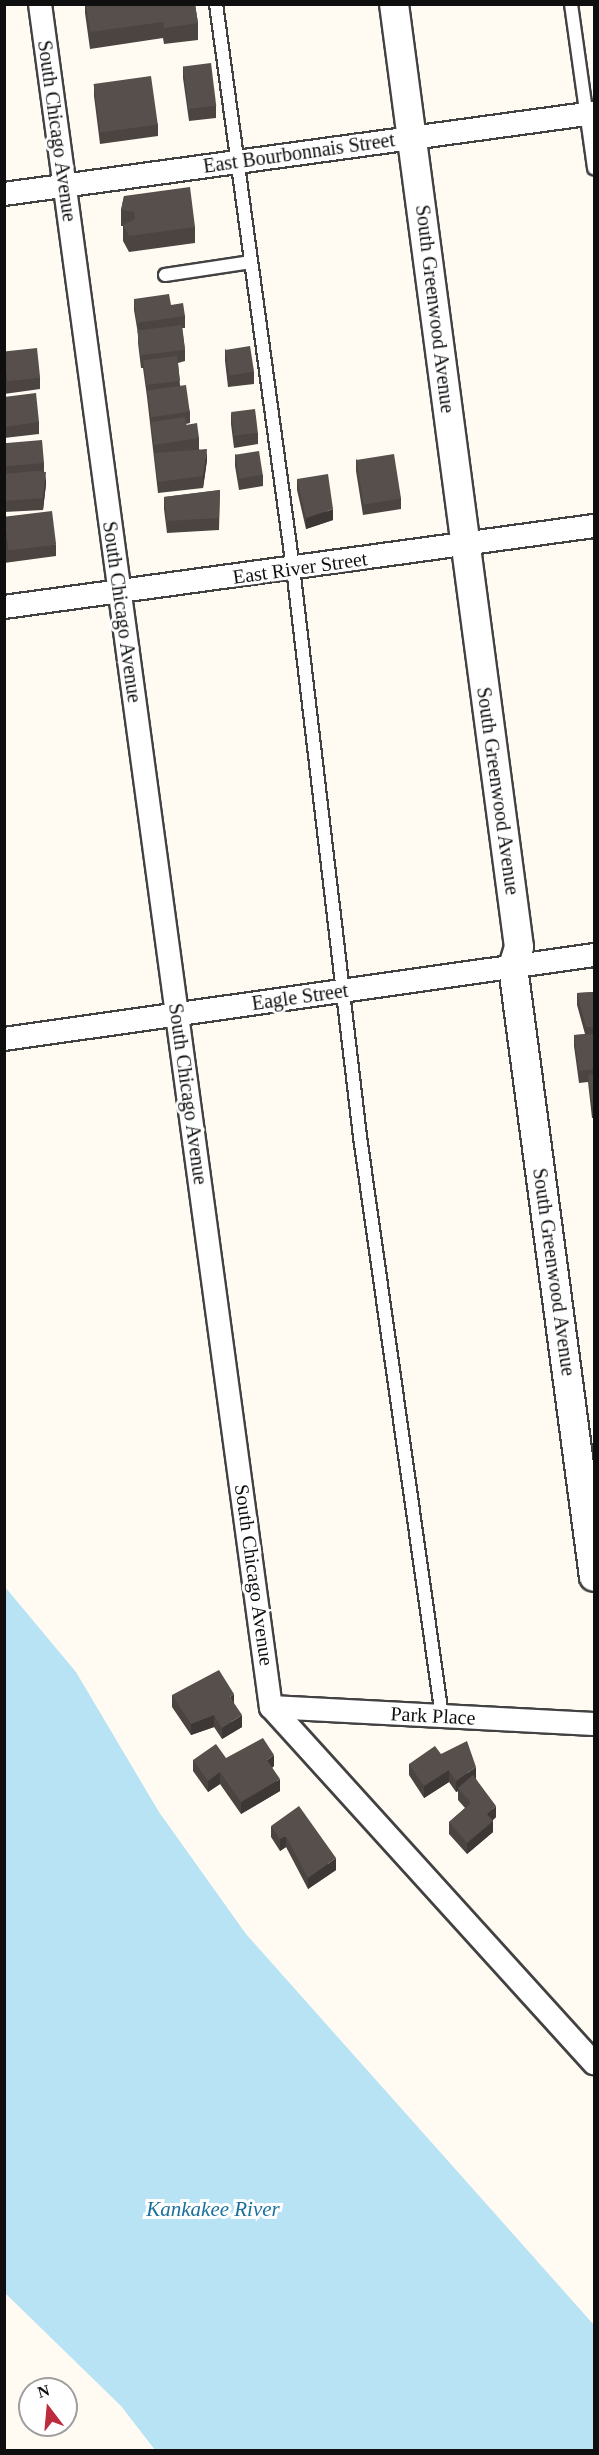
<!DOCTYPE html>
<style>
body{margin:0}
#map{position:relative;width:599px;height:2455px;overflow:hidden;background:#fffbf2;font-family:Georgia,serif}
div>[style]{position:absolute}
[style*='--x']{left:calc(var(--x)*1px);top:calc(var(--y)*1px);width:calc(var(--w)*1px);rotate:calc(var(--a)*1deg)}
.water>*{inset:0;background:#b8e3f4}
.roads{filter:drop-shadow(2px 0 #424242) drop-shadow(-2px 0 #424242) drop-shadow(0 2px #424242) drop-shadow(0 -2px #424242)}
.service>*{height:12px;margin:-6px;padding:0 6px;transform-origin:6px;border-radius:6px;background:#fff}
.minor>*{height:22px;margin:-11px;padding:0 11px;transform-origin:11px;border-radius:11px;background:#fff}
.tertiary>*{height:28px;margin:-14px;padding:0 14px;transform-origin:14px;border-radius:14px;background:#fff}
.wall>*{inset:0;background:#4b4441}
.shaded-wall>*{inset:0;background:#3d3735}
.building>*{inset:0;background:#574f4c;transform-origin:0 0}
span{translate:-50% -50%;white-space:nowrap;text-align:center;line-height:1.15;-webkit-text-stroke:6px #fff;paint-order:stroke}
.street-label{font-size:20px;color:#0f0f0f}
.water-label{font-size:21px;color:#1b709e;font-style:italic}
.frame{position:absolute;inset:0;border:6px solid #0f0f0f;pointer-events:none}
.north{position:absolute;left:18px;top:2377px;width:60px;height:60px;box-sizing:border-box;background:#fff;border:2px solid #9f9f9f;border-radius:50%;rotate:344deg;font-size:16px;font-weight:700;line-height:24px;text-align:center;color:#0f0f0f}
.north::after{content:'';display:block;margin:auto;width:21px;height:27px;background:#bc2b3e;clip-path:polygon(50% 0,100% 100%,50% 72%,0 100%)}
</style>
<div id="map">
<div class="water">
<i style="clip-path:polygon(5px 1587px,76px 1672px,159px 1812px,246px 1934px,594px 2325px,594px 2450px,155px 2450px,121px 2406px,5px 2293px)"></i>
</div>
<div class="roads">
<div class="service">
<i style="--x:216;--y:4;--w:569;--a:82.23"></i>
<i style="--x:293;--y:568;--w:573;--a:83.28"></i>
<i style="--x:360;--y:1137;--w:585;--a:81.94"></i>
<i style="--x:571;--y:4;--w:166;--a:82"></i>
<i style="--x:165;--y:275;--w:87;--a:-8.6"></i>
</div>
<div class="minor">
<i style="--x:40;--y:4;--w:1719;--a:82.28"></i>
<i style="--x:271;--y:1707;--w:481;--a:47.8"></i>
<i style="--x:4;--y:194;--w:596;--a:-7.82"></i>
<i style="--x:4;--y:607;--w:596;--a:-7.82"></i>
<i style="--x:4;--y:1039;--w:596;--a:-8.1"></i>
<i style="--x:271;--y:1707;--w:323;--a:3"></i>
</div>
<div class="tertiary">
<i style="--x:394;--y:4;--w:951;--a:82.45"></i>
<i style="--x:519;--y:947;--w:21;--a:107"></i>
<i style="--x:513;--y:967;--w:615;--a:82.44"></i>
</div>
</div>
<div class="wall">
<i style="clip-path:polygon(85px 4px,195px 4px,198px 23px,198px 40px,164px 44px,163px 38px,90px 49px,85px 13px)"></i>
<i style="clip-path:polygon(183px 66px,216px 106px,216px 118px,189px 121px,183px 78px)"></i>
<i style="clip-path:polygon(94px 84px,158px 124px,158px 136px,100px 144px,94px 96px)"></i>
<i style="clip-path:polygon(124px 196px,195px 227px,195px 243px,129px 252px,123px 241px,123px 226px,121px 226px,121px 210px)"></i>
<i style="clip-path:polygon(134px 299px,171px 305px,185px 316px,185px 328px,182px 328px,185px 350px,185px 361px,178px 363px,180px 385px,190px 412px,190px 423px,186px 424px,199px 438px,199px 449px,207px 460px,203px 488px,158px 493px,147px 397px,143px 368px,141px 368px,138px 343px,138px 334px,134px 310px)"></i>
<i style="clip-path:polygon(225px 349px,254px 372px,254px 384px,228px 387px,225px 361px)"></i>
<i style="clip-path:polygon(4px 352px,40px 378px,40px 389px,4px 394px)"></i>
<i style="clip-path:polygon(4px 397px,39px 422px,39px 434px,4px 438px)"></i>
<i style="clip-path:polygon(231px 413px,258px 433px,258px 444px,234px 448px,231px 424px)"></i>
<i style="clip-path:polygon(4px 445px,44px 463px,44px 472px,46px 484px,43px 510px,4px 512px)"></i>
<i style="clip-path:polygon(235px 454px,263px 475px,263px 486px,239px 490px,235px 466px)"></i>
<i style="clip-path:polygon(356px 459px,401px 498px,401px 509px,363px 515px,356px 471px)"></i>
<i style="clip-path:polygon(297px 479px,333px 520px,306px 529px,297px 490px)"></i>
<i style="clip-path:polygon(220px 490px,219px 530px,167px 533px,164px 509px,164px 497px)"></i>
<i style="clip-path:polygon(4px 517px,56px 545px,56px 556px,4px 563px)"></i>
<i style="clip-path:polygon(594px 992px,594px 1118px,592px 1118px,588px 1082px,579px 1083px,574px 1046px,574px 1035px,585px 1034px,577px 1005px,577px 993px)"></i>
<i style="clip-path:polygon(172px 1695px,242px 1727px,222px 1739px,214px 1727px,191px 1735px,172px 1707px)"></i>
<i style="clip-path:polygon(441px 1754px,476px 1779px,496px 1817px,493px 1820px,493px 1832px,467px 1854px,449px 1834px,449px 1822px,465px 1808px,458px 1800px,458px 1791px,456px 1792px,449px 1782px,424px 1798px,409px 1775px,409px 1764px)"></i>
<i style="clip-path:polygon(226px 1758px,274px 1766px,272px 1768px,280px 1791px,241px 1814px,220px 1784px,208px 1792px,193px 1771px,193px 1760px)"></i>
<i style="clip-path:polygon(271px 1826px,336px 1870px,308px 1889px,286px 1847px,280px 1851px,271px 1837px)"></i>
</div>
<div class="shaded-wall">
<i style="clip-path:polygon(207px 449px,207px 460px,203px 488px,203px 476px)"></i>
<i style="clip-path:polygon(46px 472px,46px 484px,43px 510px,43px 498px)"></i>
<i style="clip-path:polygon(333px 509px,333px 520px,306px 529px,306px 518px)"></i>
<i style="clip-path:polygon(234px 1694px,234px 1705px,230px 1697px)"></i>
<i style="clip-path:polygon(214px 1715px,214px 1727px,191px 1735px,191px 1724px)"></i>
<i style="clip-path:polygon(242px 1715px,242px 1727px,222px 1739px,222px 1728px)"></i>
<i style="clip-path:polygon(274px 1755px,274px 1766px,267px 1771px,267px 1760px)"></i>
<i style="clip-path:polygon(476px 1767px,476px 1779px,458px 1788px,458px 1791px,456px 1792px,456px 1781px)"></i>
<i style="clip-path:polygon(449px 1770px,449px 1782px,424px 1798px,424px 1786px)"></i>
<i style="clip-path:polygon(220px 1772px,220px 1784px,208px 1792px,208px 1781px)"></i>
<i style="clip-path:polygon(280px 1779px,280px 1791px,241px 1814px,241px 1802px)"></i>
<i style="clip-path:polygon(496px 1806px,496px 1817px,487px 1825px,487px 1814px)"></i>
<i style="clip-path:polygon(493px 1821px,493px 1832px,467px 1854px,467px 1843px)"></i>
<i style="clip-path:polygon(286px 1836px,286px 1847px,280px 1851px,280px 1839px)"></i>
<i style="clip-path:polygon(336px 1858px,336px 1870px,308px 1889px,308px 1878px)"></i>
</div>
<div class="building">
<i style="clip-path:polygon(86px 4px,195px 4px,198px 23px,164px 28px,163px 22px,90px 32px)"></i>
<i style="left:211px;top:63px;width:43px;height:28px;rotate:83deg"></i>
<i style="left:151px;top:76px;width:49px;height:58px;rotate:82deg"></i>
<i style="clip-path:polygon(190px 187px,195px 227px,129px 236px,123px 225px,135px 219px,134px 212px,121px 210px,124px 196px)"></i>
<i style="clip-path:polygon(169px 294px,171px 305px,183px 303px,185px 316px,137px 323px,134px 299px)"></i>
<i style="left:182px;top:325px;width:25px;height:45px;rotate:83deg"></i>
<i style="left:250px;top:346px;width:26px;height:25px;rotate:81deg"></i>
<i style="left:37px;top:348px;width:30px;height:33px;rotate:84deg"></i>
<i style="left:177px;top:356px;width:25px;height:34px;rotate:83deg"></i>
<i style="left:186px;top:385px;width:27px;height:39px;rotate:82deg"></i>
<i style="clip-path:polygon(36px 393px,39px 422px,4px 427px,4px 397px)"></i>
<i style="left:255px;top:409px;width:24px;height:24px;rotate:83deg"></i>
<i style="clip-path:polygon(185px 417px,186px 425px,197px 423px,199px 438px,154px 445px,151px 422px)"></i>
<i style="left:42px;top:440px;width:23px;height:38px;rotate:85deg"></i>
<i style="clip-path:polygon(207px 449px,203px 476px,158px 482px,154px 453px)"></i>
<i style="left:259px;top:451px;width:24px;height:24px;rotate:81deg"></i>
<i style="left:394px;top:454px;width:45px;height:38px;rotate:81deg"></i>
<i style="clip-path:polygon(35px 471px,46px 472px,43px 498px,4px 501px,4px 474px)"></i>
<i style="clip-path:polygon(328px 474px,333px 509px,306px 518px,297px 479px)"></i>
<i style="clip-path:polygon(220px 490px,219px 518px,167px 521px,164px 497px)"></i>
<i style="left:52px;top:511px;width:34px;height:48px;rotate:83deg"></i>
<i style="clip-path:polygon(594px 992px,594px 1027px,586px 1027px,577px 993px)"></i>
<i style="clip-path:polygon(594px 1034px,594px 1069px,579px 1071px,574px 1035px)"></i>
<i style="clip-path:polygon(594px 1074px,594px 1106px,592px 1106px,588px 1075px)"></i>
<i style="clip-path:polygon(219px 1670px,234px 1694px,230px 1697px,242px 1715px,222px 1728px,214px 1715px,191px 1724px,172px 1695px)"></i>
<i style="clip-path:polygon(263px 1738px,274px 1755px,267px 1760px,280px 1779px,241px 1802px,220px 1772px,208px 1781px,193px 1760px,216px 1744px,226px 1758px)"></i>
<i style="clip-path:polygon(467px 1741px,476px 1767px,456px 1781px,449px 1770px,424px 1786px,409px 1764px,435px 1746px,441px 1754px)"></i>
<i style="clip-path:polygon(473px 1775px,496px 1806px,487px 1814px,493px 1821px,467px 1843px,449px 1822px,471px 1803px,458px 1788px)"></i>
<i style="clip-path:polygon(299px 1806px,336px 1858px,308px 1878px,286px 1836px,280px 1839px,271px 1826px)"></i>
</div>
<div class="street-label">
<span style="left:57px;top:131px;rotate:82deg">South Chicago Avenue</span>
<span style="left:299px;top:153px;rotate:-8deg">East Bourbonnais Street</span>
<span style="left:435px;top:309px;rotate:83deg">South Greenwood Avenue</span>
<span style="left:300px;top:568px;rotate:-8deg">East River Street</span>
<span style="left:122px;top:612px;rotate:82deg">South Chicago Avenue</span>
<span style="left:498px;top:791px;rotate:82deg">South Greenwood Avenue</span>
<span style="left:300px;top:997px;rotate:-8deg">Eagle Street</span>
<span style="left:188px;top:1094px;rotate:82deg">South Chicago Avenue</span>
<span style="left:554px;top:1272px;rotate:82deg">South Greenwood Avenue</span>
<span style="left:254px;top:1575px;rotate:82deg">South Chicago Avenue</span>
<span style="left:433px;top:1716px;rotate:3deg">Park Place</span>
</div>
<div class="water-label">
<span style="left:213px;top:2209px">Kankakee River</span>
</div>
<div class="frame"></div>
<div class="north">N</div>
</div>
